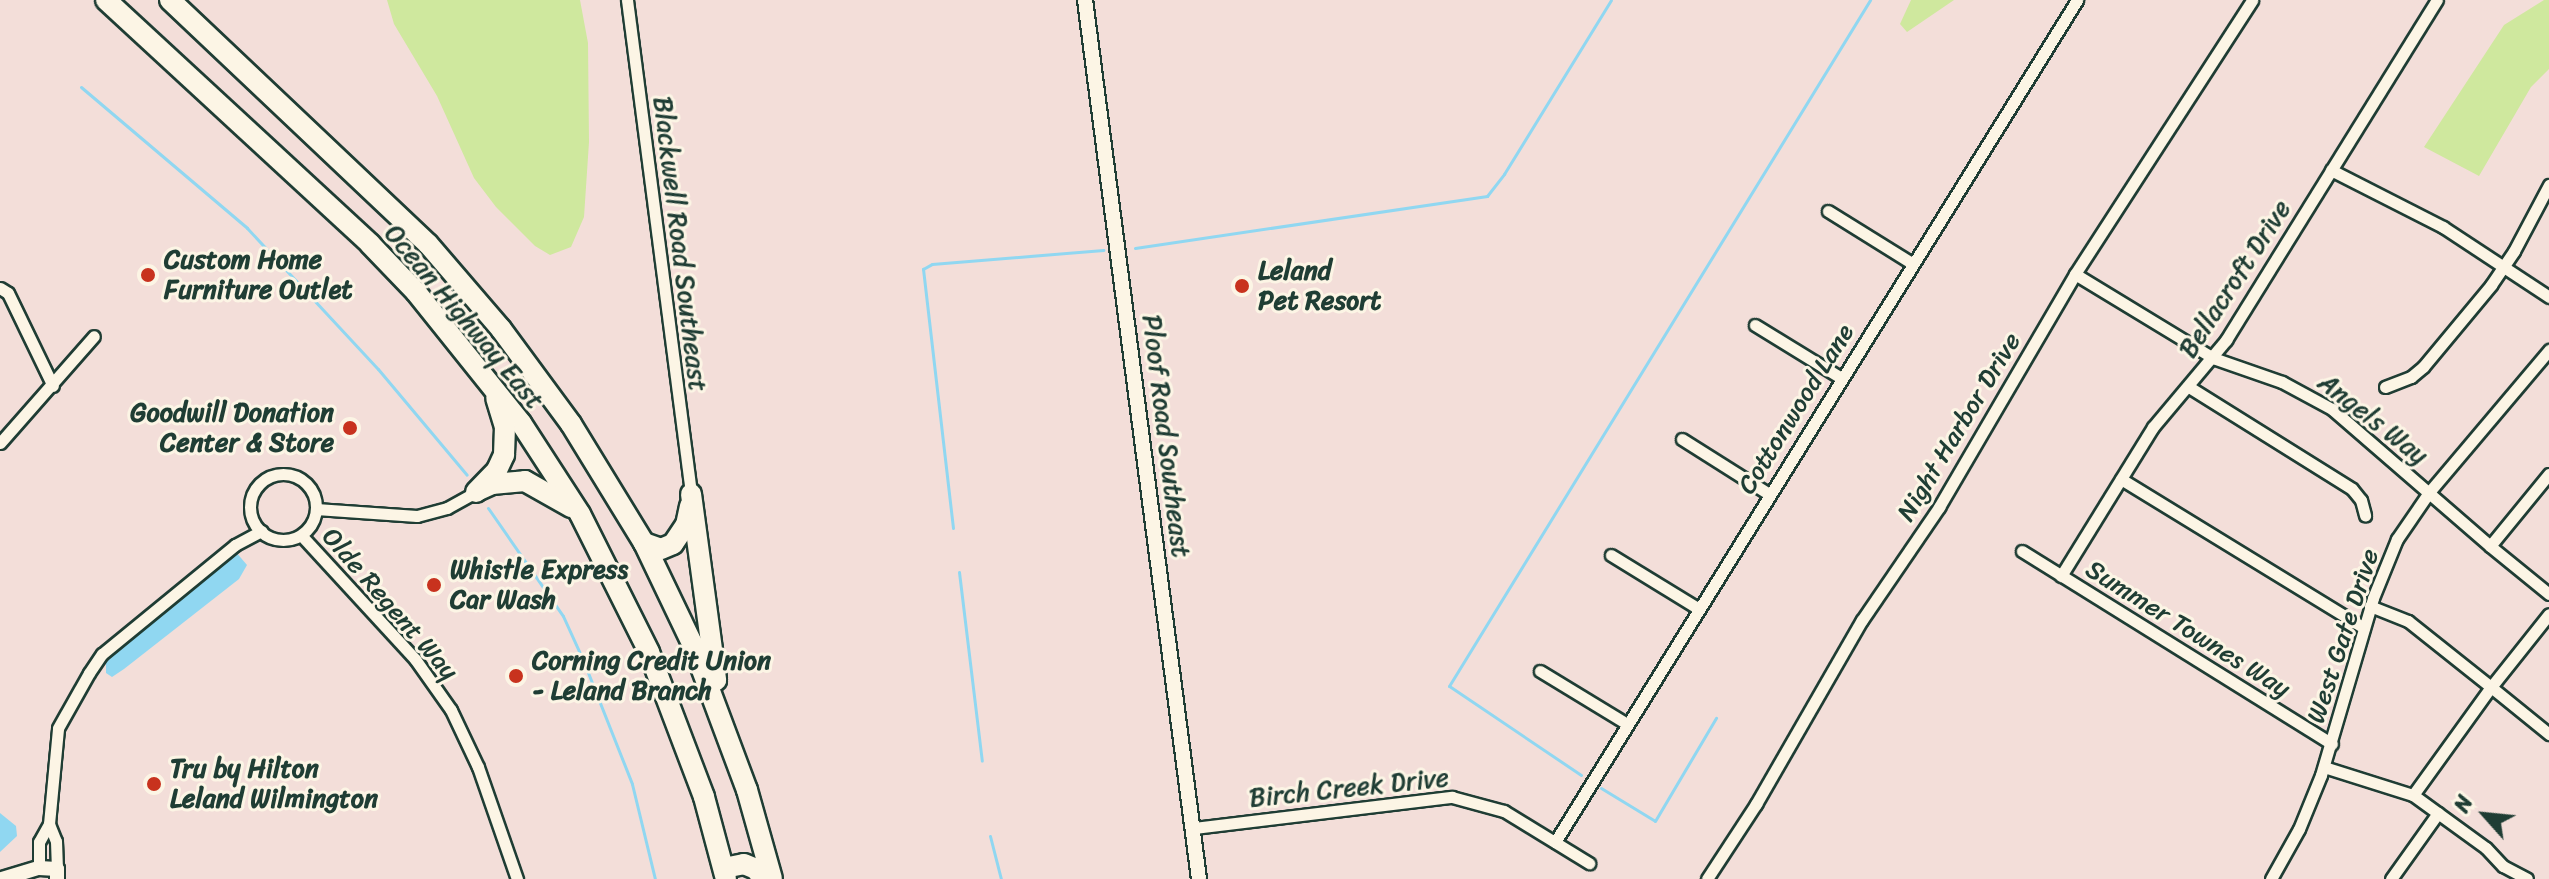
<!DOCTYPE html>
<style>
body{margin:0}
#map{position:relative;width:2549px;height:879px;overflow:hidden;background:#f3ded9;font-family:Sriracha,sans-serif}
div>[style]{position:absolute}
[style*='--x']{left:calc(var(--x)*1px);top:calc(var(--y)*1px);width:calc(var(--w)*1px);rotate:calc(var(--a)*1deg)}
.green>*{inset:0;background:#cfe89e}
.water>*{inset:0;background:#90d7f1}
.stream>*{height:3px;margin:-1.5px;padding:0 1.5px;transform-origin:1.5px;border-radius:1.5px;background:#90d7f1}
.roads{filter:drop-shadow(2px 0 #1f3d34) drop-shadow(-2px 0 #1f3d34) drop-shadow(0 2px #1f3d34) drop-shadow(0 -2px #1f3d34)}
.minor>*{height:11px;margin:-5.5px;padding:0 5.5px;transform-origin:5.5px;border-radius:5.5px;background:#fcf5e5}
.minor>.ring{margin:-5.5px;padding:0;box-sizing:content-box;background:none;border:11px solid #fcf5e5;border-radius:50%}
.tertiary>*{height:14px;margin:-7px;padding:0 7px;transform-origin:7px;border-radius:7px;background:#fcf5e5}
.trunk>*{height:20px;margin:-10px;padding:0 10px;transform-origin:10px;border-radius:10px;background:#fcf5e5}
.dots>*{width:22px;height:22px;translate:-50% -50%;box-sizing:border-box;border:4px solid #fcf5e5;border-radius:50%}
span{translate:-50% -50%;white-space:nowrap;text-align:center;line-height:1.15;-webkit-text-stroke:6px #fcf5e5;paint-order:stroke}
.street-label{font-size:26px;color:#1f3d34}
.poi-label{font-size:26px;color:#1f3d34;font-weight:700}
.left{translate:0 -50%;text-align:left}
.right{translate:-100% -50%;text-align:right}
.north{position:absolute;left:2445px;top:775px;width:80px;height:80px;-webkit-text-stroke:6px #fcf5e5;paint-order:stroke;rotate:297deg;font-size:22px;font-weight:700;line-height:32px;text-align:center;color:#1f3d34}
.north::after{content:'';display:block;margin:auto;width:28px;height:36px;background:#1f3d34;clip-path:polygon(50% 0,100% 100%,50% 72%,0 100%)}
</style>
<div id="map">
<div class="green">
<i style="clip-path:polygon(387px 0,580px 0,588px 43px,589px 142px,584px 217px,571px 247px,550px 255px,535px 246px,496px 207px,474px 178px,437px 96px,394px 24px)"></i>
<i style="clip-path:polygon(1911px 0,1954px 0,1907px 32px,1900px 24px)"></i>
<i style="clip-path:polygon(2544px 0,2549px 0,2549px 69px,2531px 87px,2479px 176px,2424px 147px,2504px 25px)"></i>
</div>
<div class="water">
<i style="clip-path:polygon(235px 551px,247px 565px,239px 579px,124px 669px,112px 677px,106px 673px,106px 655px)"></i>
<i style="clip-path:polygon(0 813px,16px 826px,17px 836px,0 852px)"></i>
</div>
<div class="stream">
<i style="--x:81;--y:87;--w:218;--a:40.3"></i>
<i style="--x:247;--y:228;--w:192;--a:47.1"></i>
<i style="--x:378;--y:369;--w:138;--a:50"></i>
<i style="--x:1135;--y:248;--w:356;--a:-8.4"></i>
<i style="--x:1487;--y:196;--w:28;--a:-52"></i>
<i style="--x:1504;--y:174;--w:204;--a:-58.4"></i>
<i style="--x:488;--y:508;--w:131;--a:55.2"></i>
<i style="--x:563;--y:616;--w:48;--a:65.6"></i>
<i style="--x:583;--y:660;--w:133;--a:68.4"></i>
<i style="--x:632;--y:784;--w:98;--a:76.4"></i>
<i style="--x:953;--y:528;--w:261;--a:-96.6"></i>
<i style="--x:923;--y:269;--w:10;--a:-29"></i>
<i style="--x:932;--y:264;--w:172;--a:-4.7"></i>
<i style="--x:959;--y:572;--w:190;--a:83.1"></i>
<i style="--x:1581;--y:775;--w:159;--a:-146"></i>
<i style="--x:1449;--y:686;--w:805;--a:-58.46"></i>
<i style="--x:1601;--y:788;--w:63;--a:31.4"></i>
<i style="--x:1655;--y:821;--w:120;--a:-59.4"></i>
<i style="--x:990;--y:836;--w:44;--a:75.7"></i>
</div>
<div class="roads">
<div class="minor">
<i style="--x:627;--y:0;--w:498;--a:82.6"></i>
<i style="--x:2331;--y:170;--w:126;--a:27"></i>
<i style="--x:2443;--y:227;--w:127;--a:33.4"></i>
<i style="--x:1828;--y:211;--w:100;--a:31.9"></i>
<i style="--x:2075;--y:274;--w:162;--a:31.3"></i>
<i style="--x:2213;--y:358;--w:73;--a:19.2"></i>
<i style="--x:2282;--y:382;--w:57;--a:28.4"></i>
<i style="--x:2332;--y:409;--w:209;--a:40.9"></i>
<i style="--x:2490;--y:546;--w:93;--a:-50.7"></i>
<i style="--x:0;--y:288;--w:9;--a:32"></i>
<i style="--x:8;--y:293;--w:103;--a:64.2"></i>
<i style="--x:1755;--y:325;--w:101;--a:31.6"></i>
<i style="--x:2189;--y:387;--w:192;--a:32"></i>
<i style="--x:2352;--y:489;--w:14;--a:51"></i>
<i style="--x:2361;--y:500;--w:16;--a:75"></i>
<i style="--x:2385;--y:387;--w:28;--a:-21"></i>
<i style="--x:2411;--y:377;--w:16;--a:-40"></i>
<i style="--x:2423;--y:367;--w:107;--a:-50.3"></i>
<i style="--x:2491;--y:285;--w:41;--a:-55.9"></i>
<i style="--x:2514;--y:251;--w:75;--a:-62.1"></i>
<i style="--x:1682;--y:439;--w:103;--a:32.3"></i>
<i style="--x:0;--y:443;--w:142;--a:-48.7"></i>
<i class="ring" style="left:250px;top:474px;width:55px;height:55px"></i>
<i style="--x:2121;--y:479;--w:285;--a:31.5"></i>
<i style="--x:316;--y:509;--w:101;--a:4"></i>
<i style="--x:417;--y:516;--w:31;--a:-15"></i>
<i style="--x:447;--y:508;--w:33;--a:-29"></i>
<i style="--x:301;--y:535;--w:168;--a:47.4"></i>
<i style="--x:415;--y:659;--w:62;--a:54.8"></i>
<i style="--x:451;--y:710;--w:63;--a:64.7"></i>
<i style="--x:478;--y:767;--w:119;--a:70.8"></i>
<i style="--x:2490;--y:546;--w:76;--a:39.1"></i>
<i style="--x:2022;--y:551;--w:365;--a:31.9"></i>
<i style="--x:1611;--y:555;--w:103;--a:31.5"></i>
<i style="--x:2061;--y:576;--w:175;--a:-58.3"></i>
<i style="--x:2153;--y:427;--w:114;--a:-50"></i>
<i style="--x:2226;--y:340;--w:400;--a:-58.2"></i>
<i style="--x:2370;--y:606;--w:41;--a:21.5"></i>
<i style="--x:2408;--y:621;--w:106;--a:38.5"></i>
<i style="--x:2491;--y:687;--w:93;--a:-51.5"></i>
<i style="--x:1540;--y:671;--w:102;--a:31.3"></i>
<i style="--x:2324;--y:767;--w:93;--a:17.5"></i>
<i style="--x:2413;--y:795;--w:133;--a:-54.2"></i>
<i style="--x:2491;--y:687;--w:75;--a:39"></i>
<i style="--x:2413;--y:795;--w:90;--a:36"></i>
<i style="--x:2486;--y:848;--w:25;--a:47"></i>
<i style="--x:2503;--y:866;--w:27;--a:28"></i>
<i style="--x:49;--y:824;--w:18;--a:68"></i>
<i style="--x:56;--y:841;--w:28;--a:88"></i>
<i style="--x:1194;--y:828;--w:260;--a:-6.9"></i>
<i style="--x:1452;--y:797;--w:54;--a:15.1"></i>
<i style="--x:1504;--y:811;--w:100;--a:31.5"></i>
<i style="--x:1555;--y:842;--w:991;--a:-58.2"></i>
<i style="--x:39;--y:868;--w:26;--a:-90"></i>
<i style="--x:39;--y:842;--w:21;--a:-61"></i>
<i style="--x:49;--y:824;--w:96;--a:-84.6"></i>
<i style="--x:58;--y:728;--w:63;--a:-60.6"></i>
<i style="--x:89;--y:673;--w:23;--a:-56"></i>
<i style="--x:102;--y:654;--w:172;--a:-39.3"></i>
<i style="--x:235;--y:545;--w:30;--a:-28"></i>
<i style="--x:1707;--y:879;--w:90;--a:-56.8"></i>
<i style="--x:1756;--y:804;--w:212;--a:-60.1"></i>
<i style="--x:1862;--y:620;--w:137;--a:-55.7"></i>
<i style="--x:1939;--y:507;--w:270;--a:-59.7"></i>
<i style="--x:2075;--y:274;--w:326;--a:-57.1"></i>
<i style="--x:2271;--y:879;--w:57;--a:-60.8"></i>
<i style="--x:2299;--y:829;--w:58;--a:-67.8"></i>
<i style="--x:2321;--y:775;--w:184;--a:-73.6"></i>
<i style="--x:2373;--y:598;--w:64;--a:-67.9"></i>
<i style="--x:2397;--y:539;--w:58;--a:-55.5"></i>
<i style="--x:2430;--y:491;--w:185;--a:-49.8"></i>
<i style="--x:2391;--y:879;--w:81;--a:-54.5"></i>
</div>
<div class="tertiary">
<i style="--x:1085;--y:0;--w:886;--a:82.61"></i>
<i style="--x:2;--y:879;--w:39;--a:-17"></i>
<i style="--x:39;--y:868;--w:18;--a:3"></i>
<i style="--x:57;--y:869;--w:10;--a:90"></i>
</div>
<div class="trunk">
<i style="--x:106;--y:0;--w:359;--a:42.7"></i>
<i style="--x:370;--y:244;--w:66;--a:46.2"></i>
<i style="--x:416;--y:292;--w:168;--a:51.3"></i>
<i style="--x:521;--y:423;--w:108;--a:57"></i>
<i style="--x:580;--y:514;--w:154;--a:63.4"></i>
<i style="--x:649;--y:652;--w:155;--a:69.2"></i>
<i style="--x:704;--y:797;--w:85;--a:75"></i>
<i style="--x:170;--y:0;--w:355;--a:43.4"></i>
<i style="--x:428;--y:244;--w:112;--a:49.3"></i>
<i style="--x:501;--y:329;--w:118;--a:53.6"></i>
<i style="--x:571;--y:424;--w:140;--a:58.5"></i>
<i style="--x:644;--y:543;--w:111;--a:64.4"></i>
<i style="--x:692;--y:643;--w:157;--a:69.5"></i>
<i style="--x:747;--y:790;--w:92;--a:74.3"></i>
<i style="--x:479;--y:490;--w:14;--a:-25"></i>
<i style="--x:492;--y:484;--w:33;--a:-5"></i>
<i style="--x:525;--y:481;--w:53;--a:29.5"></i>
<i style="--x:476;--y:492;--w:30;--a:-46"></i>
<i style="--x:497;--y:470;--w:17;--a:-65"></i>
<i style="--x:504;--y:455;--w:28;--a:-88"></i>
<i style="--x:505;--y:427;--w:30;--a:-107"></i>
<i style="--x:691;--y:494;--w:188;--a:82.3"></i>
<i style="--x:644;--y:543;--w:18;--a:19"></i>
<i style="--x:661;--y:549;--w:13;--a:-23"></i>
<i style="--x:673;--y:544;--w:23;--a:-56"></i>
<i style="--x:686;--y:525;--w:19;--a:-78"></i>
<i style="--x:724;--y:868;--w:20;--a:-11"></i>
<i style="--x:744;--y:864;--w:13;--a:23"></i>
<i style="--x:756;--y:869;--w:12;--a:55"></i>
</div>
</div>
<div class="dots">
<i style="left:148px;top:275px;background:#c8321e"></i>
<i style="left:1242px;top:286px;background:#c8321e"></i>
<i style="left:350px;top:428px;background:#c8321e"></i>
<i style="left:434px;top:585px;background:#c8321e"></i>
<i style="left:516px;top:676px;background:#c8321e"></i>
<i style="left:154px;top:784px;background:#c8321e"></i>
</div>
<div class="street-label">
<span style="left:680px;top:244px;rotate:83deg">Blackwell Road Southeast</span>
<span style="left:2235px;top:279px;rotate:-57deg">Bellacroft Drive</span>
<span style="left:464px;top:317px;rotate:50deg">Ocean Highway East</span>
<span style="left:1796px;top:409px;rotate:-58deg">Cottonwood Lane</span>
<span style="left:2373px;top:419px;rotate:38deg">Angels Way</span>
<span style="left:1959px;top:427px;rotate:-59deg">Night Harbor Drive</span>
<span style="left:1166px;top:436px;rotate:83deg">Ploof Road Southeast</span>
<span style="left:390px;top:604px;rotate:49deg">Olde Regent Way</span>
<span style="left:2188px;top:629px;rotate:32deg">Summer Townes Way</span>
<span style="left:2343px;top:636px;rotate:-72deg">West Gate Drive</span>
<span style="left:1349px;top:788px;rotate:-6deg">Birch Creek Drive</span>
</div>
<div class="poi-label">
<span class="left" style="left:164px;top:275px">Custom Home<br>Furniture Outlet</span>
<span class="left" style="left:1258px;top:286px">Leland<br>Pet Resort</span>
<span class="right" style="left:334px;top:428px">Goodwill Donation<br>Center &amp; Store</span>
<span class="left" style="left:450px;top:585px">Whistle Express<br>Car Wash</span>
<span class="left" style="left:532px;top:676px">Corning Credit Union<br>- Leland Branch</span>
<span class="left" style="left:170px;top:784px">Tru by Hilton<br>Leland Wilmington</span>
</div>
<div class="north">N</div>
</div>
